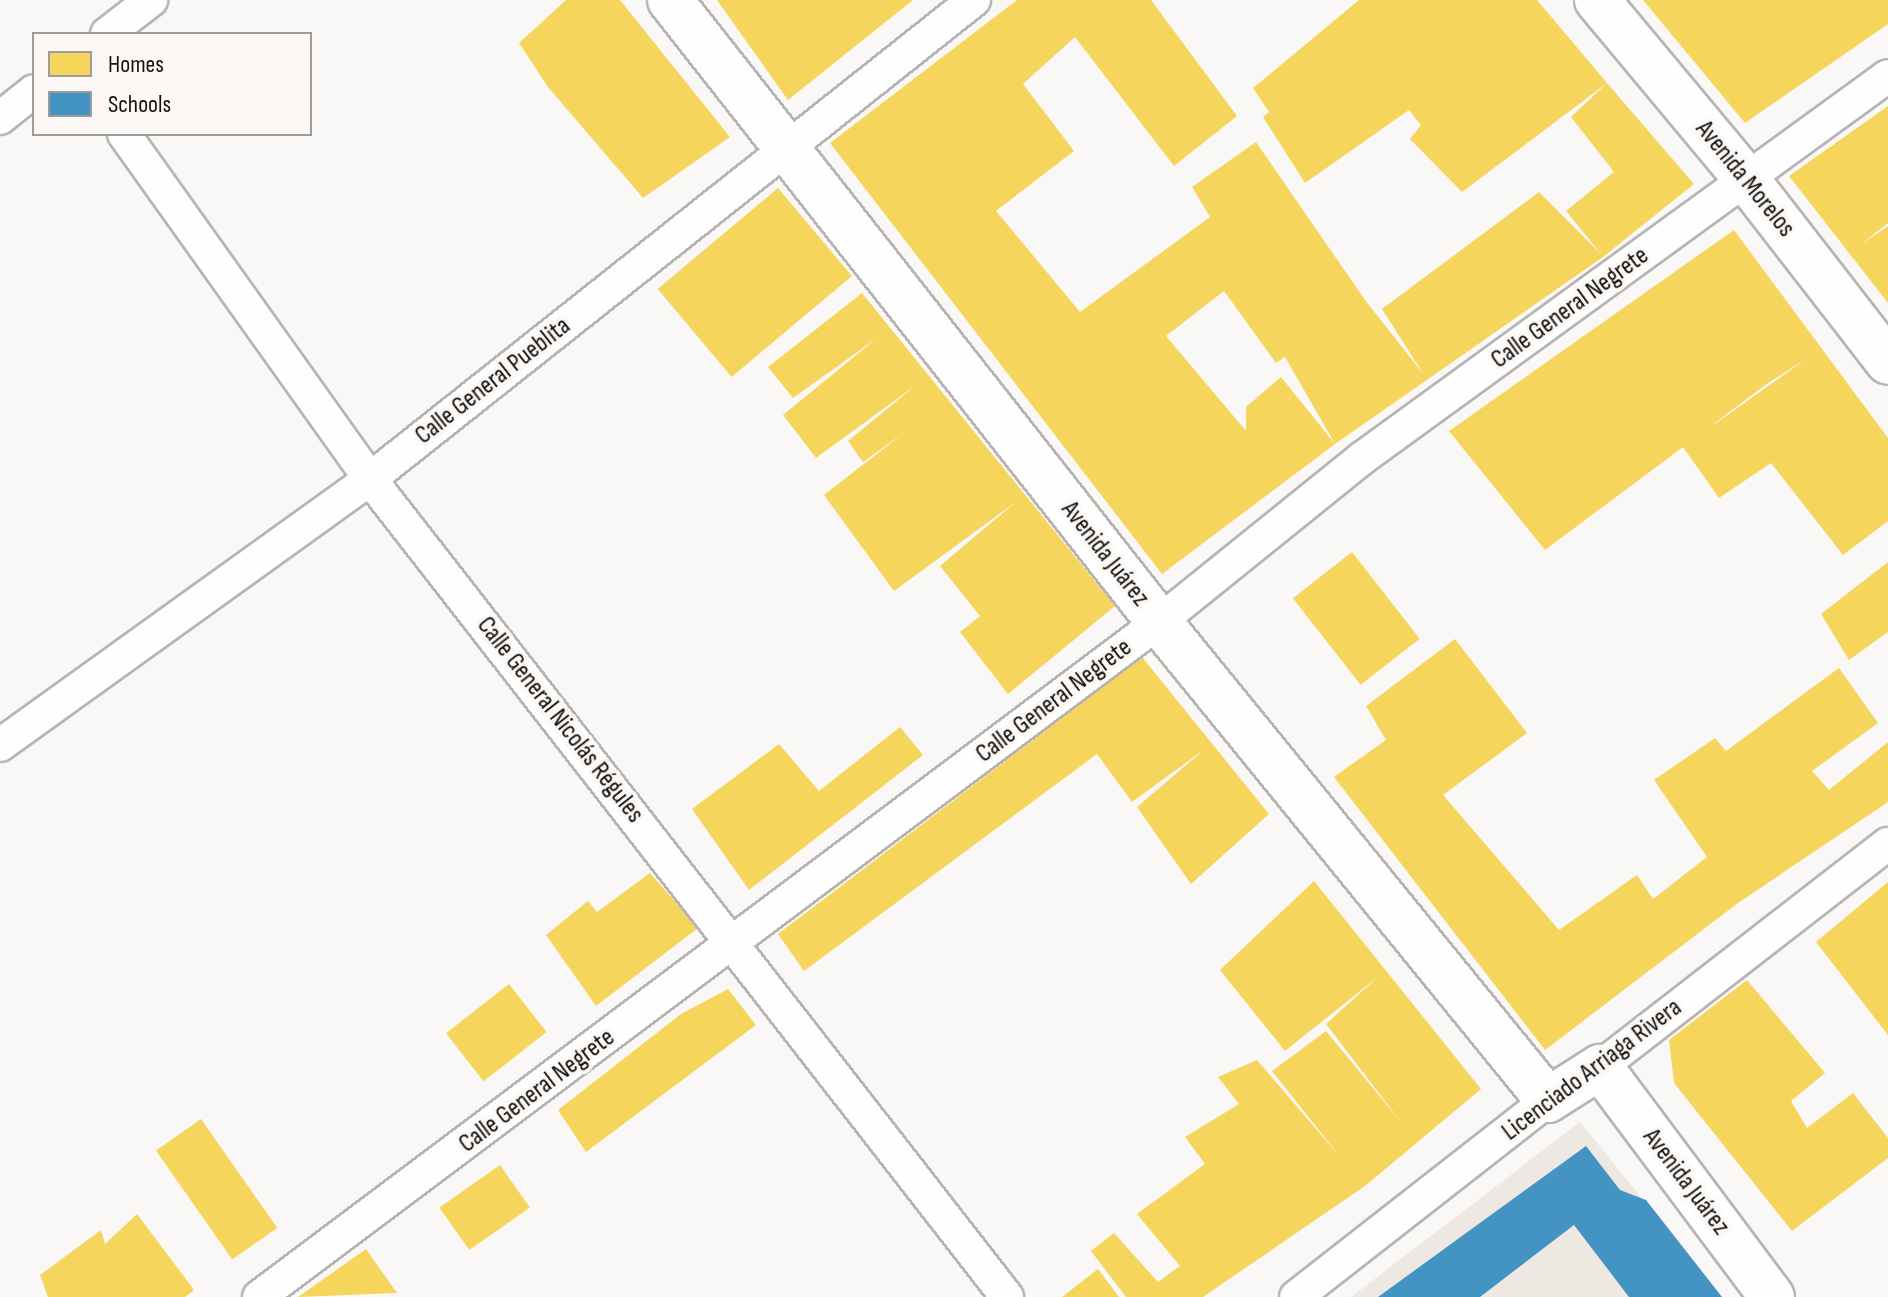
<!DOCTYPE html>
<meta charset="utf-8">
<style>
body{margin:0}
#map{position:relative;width:1888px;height:1297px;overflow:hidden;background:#faf8f6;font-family:"Sofia Sans Condensed",sans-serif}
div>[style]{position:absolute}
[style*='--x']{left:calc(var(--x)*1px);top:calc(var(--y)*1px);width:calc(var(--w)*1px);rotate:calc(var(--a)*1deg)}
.built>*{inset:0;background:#eee8e2}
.homes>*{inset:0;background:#f6d55c;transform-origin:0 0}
.schools>*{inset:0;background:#4393c3}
.roads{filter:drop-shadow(2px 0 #b7b5b4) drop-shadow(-2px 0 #b7b5b4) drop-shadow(0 2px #b7b5b4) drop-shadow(0 -2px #b7b5b4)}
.street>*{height:32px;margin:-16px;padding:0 16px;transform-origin:16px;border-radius:16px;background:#fefefe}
.secondary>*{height:44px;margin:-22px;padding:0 22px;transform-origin:22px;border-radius:22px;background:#fefefe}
span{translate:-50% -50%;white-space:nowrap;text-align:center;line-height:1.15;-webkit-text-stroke:8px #fbf8f5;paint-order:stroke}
.street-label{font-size:26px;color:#121110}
.legend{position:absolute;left:32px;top:32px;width:280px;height:104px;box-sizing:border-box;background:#fbf8f5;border:2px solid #9e9c99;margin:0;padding:10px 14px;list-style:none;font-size:24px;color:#121110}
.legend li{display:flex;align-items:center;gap:16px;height:40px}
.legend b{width:40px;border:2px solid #9e9c99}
</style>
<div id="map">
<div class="built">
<i style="clip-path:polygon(1580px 1122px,1722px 1297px,1351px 1297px)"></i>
</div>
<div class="homes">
<i style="clip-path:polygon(566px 0,620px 0,730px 137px,643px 198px,548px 87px,519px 43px)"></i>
<i style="clip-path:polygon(717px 0,913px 0,788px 100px)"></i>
<i style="clip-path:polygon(1017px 0,1151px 0,1237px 116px,1174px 166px,1075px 37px,1023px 84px,1074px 151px,996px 211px,1080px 312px,1210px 217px,1192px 187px,1256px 142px,1365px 300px,1424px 375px,1382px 309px,1539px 192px,1601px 254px,1566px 211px,1614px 172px,1571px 117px,1607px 83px,1694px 184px,1603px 257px,1335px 444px,1285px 357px,1276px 363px,1224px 291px,1166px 336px,1246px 431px,1246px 407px,1281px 377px,1335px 444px,1162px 574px,830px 143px)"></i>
<i style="clip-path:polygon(1359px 0,1537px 0,1607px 83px,1462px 192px,1410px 139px,1421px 125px,1409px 110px,1305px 183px,1263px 117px,1269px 112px,1253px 88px)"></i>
<i style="clip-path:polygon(1643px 0,1888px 0,1888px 24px,1745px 123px)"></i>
<i style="clip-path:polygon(1888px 106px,1888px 223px,1860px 245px,1888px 226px,1888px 303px,1789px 176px)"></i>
<i style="left:778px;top:188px;width:115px;height:157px;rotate:50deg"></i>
<i style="clip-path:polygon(evenodd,1734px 230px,1888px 438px,1888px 521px,1843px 555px,1771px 463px,1719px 498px,1683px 447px,1545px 550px,1449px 431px,1734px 230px,1806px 359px,1715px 424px,1715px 423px,1768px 383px,1806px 359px)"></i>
<i style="clip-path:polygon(862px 293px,1115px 606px,1008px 694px,960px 632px,980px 616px,940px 566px,1017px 501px,894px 591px,824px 495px,905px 432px,863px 462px,848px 441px,916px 385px,816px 458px,783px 415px,877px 338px,793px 398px,768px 367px)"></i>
<i style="left:1352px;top:552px;width:110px;height:75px;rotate:52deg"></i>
<i style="clip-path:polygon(1888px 562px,1888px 632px,1849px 660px,1821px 614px)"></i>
<i style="clip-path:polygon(1455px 639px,1527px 733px,1443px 795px,1559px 930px,1637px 875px,1653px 899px,1707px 857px,1654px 780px,1715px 738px,1726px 751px,1839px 668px,1878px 723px,1812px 771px,1829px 790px,1888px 742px,1888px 802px,1738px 903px,1545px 1050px,1334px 777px,1386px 740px,1366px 706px)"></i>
<i style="clip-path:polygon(1142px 657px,1269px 814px,1191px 884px,1137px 807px,1205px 749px,1132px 802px,1097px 754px,804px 971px,778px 934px)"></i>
<i style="clip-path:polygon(900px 727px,923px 755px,749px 890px,692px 809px,779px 744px,819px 791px)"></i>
<i style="clip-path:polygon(650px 873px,698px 928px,596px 1006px,546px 935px,588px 901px,597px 912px)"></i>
<i style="clip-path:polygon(1314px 881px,1481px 1089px,1365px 1186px,1203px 1297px,1126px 1297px,1091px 1251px,1114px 1233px,1158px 1282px,1180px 1266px,1137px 1214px,1205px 1164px,1185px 1137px,1239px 1104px,1218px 1077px,1257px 1060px,1341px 1158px,1272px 1071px,1326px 1031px,1401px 1122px,1326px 1024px,1379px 976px,1285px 1051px,1220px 970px)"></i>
<i style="clip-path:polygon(1888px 882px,1888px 1035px,1816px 942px)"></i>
<i style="clip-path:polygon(1747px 980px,1825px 1073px,1791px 1101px,1807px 1128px,1853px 1093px,1888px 1138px,1888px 1158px,1792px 1231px,1674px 1083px,1669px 1040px)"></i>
<i style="left:509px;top:984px;width:61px;height:80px;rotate:52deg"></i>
<i style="clip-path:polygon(728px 989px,756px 1025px,586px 1152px,558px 1110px,681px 1014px)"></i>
<i style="left:201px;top:1119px;width:133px;height:55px;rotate:55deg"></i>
<i style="left:500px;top:1165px;width:52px;height:74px;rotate:55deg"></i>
<i style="clip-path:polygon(137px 1214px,194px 1290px,185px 1297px,48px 1297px,40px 1275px,101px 1230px,105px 1244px)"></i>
<i style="clip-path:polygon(366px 1249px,397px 1293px,298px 1297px)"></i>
<i style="clip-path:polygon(1098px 1269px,1119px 1297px,1062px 1297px)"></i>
</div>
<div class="schools">
<i style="clip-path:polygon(1586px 1146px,1620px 1190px,1646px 1200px,1722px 1297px,1629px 1297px,1574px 1225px,1480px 1297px,1378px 1297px)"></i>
</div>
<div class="roads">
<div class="street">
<i style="--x:107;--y:34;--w:56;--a:-37.7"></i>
<i style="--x:0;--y:118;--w:43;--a:-38.5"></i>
<i style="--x:124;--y:134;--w:424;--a:54.5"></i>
<i style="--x:370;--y:479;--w:1037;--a:52.09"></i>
<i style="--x:0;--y:745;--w:456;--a:-35.7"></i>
<i style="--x:370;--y:479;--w:771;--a:-38.42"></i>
<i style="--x:1600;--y:1067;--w:364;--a:-37.8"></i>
<i style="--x:259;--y:1297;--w:1125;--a:-36.87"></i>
<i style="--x:1159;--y:622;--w:260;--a:-38.9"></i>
<i style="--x:1361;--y:459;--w:651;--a:-36.01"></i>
<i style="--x:1296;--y:1297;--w:320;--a:-38"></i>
</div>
<div class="secondary">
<i style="--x:670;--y:0;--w:791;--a:51.83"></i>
<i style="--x:1159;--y:622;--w:616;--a:50.86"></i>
<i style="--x:1548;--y:1100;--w:62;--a:-32.4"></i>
<i style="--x:1600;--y:1067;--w:287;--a:53.2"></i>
<i style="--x:1597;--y:0;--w:234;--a:50.2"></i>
<i style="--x:1747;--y:180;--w:230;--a:52.2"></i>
</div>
</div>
<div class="street-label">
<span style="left:1745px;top:179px;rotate:51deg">Avenida Morelos</span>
<span style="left:1570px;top:308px;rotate:-36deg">Calle General Negrete</span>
<span style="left:493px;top:381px;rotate:-38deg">Calle General Pueblita</span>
<span style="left:1105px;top:554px;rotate:52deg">Avenida Juárez</span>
<span style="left:1054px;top:701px;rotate:-37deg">Calle General Negrete</span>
<span style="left:560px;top:720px;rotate:52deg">Calle General Nicolás Régules</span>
<span style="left:1592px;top:1070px;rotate:-37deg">Licenciado Arriaga Rivera</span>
<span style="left:537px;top:1091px;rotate:-37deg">Calle General Negrete</span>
<span style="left:1686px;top:1182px;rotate:53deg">Avenida Juárez</span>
</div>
<ul class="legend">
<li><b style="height:22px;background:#f6d55c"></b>Homes</li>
<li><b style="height:22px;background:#4393c3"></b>Schools</li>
</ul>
</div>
